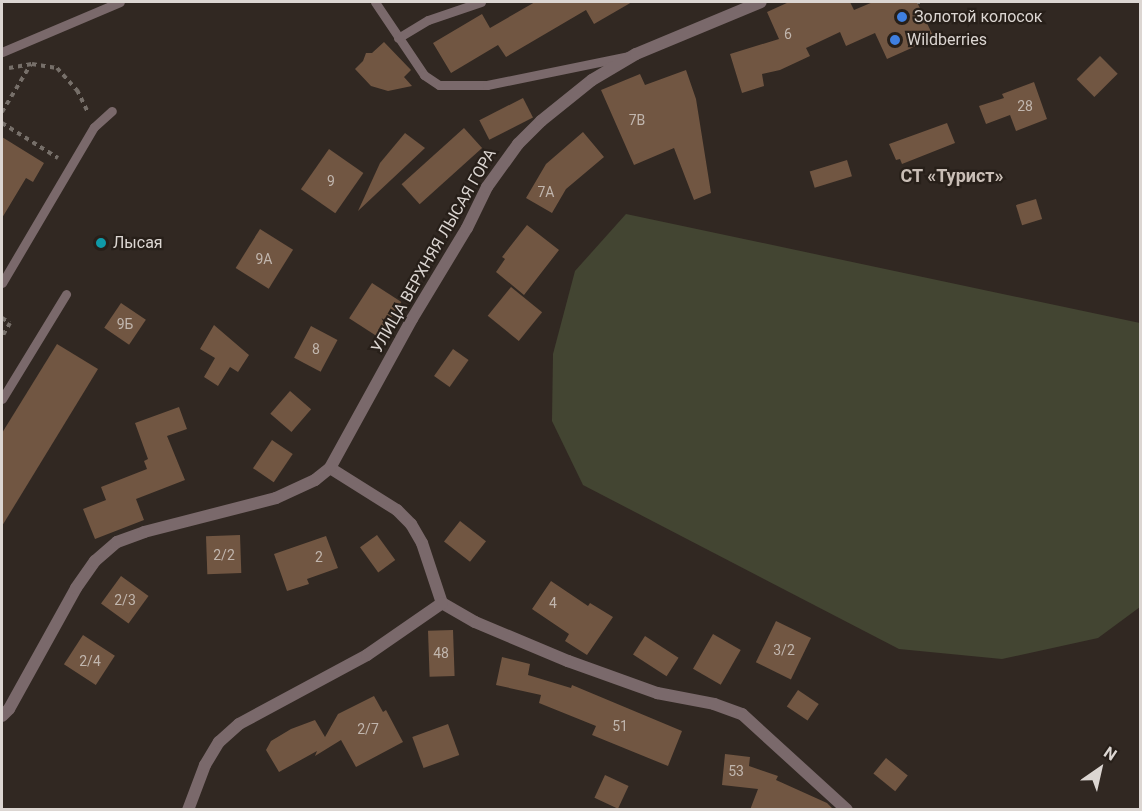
<!DOCTYPE html>
<meta charset="utf-8">
<style>
body{margin:0}
#map{position:relative;width:1142px;height:811px;overflow:hidden;background:#312822;font-family:Roboto,sans-serif}
div>[style]{position:absolute}
[style*='--x']{left:calc(var(--x)*1px);top:calc(var(--y)*1px);width:calc(var(--w)*1px);rotate:calc(var(--a)*1deg)}
.green>*{inset:0;background:#434532}
.building>*{inset:0;background:#715642;transform-origin:0 0}
.path>*{height:4px;margin-top:-2px;transform-origin:0;background:repeating-linear-gradient(90deg,#766f69 0 4.5px,transparent 0 9px)}
.service>*{height:9px;margin:-4.5px;padding:0 4.5px;transform-origin:4.5px;border-radius:4.5px;background:#7a696b}
.minor>*{height:12px;margin:-6px;padding:0 6px;transform-origin:6px;border-radius:6px;background:#7a696b}
.tertiary>*{height:12px;margin:-6px;padding:0 6px;transform-origin:6px;border-radius:6px;background:#7a696b}
.dots>*{width:16px;height:16px;translate:-50% -50%;box-sizing:border-box;border:3px solid #271f19;border-radius:50%}
span{translate:-50% -50%;white-space:nowrap;text-align:center;line-height:1.15;-webkit-text-stroke:4.5px #271f19;paint-order:stroke}
.number-label{font-size:14px;color:#c1b6ae}
.number-label span{-webkit-text-stroke-width:0}
.poi-label{font-size:16px;color:#dcd6d2}
.left{translate:0 -50%;text-align:left}
.street-label{font-size:16px;color:#dcd6d2}
.neighbourhood-label{font-size:18px;color:#c9beb6;font-weight:700}
.frame{position:absolute;inset:0;border:3px solid #dcd6d2;pointer-events:none}
.north{position:absolute;left:1070px;top:739px;width:60px;height:60px;-webkit-text-stroke:4px #271f19;paint-order:stroke;rotate:34deg;font-size:16px;font-weight:700;line-height:24px;text-align:center;color:#dcd6d2}
.north::after{content:'';display:block;margin:auto;width:21px;height:27px;background:#dcd6d2;clip-path:polygon(50% 0,100% 100%,50% 72%,0 100%)}
</style>
<div id="map">
<div class="green">
<i style="clip-path:polygon(626px 214px,1140px 323px,1140px 607px,1098px 638px,1002px 659px,899px 649px,583px 485px,552px 421px,553px 354px,575px 271px)"></i>
</div>
<div class="building">
<i style="clip-path:polygon(535px 2px,632px 2px,594px 24px,586px 10px,506px 57px,498px 45px,451px 73px,433px 43px,482px 14px,490px 28px)"></i>
<i style="clip-path:polygon(789px 2px,850px 2px,854px 10px,873px 2px,917px 2px,934px 38px,887px 59px,875px 33px,846px 46px,840px 32px,806px 48px,810px 56px,780px 70px,762px 74px,764px 86px,742px 93px,730px 54px,779px 39px,767px 12px)"></i>
<i style="clip-path:polygon(384px 42px,411px 70px,404px 77px,412px 86px,388px 91px,371px 86px,355px 69px,363px 61px,366px 53px,372px 53px)"></i>
<i style="left:1100px;top:56px;width:25px;height:33px;rotate:45deg"></i>
<i style="clip-path:polygon(686px 70px,696px 99px,711px 193px,694px 200px,674px 148px,634px 165px,601px 90px,640px 74px,645px 85px)"></i>
<i style="clip-path:polygon(1034px 82px,1047px 119px,1016px 131px,1010px 115px,986px 124px,979px 106px,1004px 98px,1002px 94px)"></i>
<i style="left:523px;top:98px;width:22px;height:49px;rotate:63deg"></i>
<i style="clip-path:polygon(947px 123px,955px 143px,902px 164px,900px 159px,896px 160px,889px 144px)"></i>
<i style="left:464px;top:128px;width:27px;height:84px;rotate:48deg"></i>
<i style="clip-path:polygon(583px 132px,604px 157px,566px 189px,552px 213px,526px 198px,546px 164px)"></i>
<i style="clip-path:polygon(405px 133px,425px 148px,358px 211px,380px 163px)"></i>
<i style="clip-path:polygon(2px 137px,44px 163px,33px 182px,26px 178px,2px 218px)"></i>
<i style="left:329px;top:149px;width:42px;height:49px;rotate:35deg"></i>
<i style="left:847px;top:160px;width:17px;height:39px;rotate:73deg"></i>
<i style="left:1036px;top:199px;width:21px;height:21px;rotate:73deg"></i>
<i style="clip-path:polygon(527px 225px,559px 250px,524px 295px,496px 272px,505px 259px,502px 257px)"></i>
<i style="left:260px;top:229px;width:39px;height:46px;rotate:32deg"></i>
<i style="left:372px;top:283px;width:35px;height:42px;rotate:33deg"></i>
<i style="left:511px;top:287px;width:40px;height:37px;rotate:39deg"></i>
<i style="left:121px;top:303px;width:30px;height:30px;rotate:34deg"></i>
<i style="clip-path:polygon(214px 325px,249px 355px,238px 372px,230px 367px,218px 386px,204px 377px,215px 358px,200px 349px)"></i>
<i style="left:311px;top:326px;width:30px;height:36px;rotate:28deg"></i>
<i style="clip-path:polygon(57px 344px,98px 369px,2px 526px,2px 433px)"></i>
<i style="left:453px;top:349px;width:19px;height:33px;rotate:35deg"></i>
<i style="left:290px;top:391px;width:28px;height:30px;rotate:41deg"></i>
<i style="clip-path:polygon(179px 407px,187px 429px,167px 436px,185px 480px,136px 499px,144px 520px,95px 539px,83px 509px,106px 500px,101px 487px,147px 469px,144px 461px,148px 459px,135px 423px)"></i>
<i style="left:272px;top:440px;width:25px;height:34px;rotate:34deg"></i>
<i style="left:460px;top:521px;width:33px;height:26px;rotate:38deg"></i>
<i style="left:240px;top:535px;width:38px;height:34px;rotate:88deg"></i>
<i style="left:377px;top:535px;width:31px;height:21px;rotate:54deg"></i>
<i style="clip-path:polygon(326px 536px,338px 568px,307px 579px,309px 584px,287px 591px,274px 554px)"></i>
<i style="left:121px;top:576px;width:34px;height:34px;rotate:36deg"></i>
<i style="clip-path:polygon(551px 581px,588px 606px,590px 603px,613px 617px,587px 655px,565px 641px,569px 634px,532px 609px)"></i>
<i style="left:776px;top:621px;width:39px;height:46px;rotate:26deg"></i>
<i style="left:453px;top:630px;width:46px;height:25px;rotate:88deg"></i>
<i style="left:713px;top:634px;width:32px;height:40px;rotate:30deg"></i>
<i style="left:83px;top:635px;width:38px;height:35px;rotate:33deg"></i>
<i style="left:645px;top:636px;width:40px;height:22px;rotate:33deg"></i>
<i style="clip-path:polygon(502px 657px,530px 664px,528px 675px,571px 688px,572px 685px,682px 731px,668px 766px,592px 735px,596px 726px,539px 703px,541px 695px,496px 685px)"></i>
<i style="left:798px;top:690px;width:25px;height:20px;rotate:34deg"></i>
<i style="clip-path:polygon(374px 696px,383px 712px,386px 710px,403px 742px,356px 767px,341px 740px,315px 756px,317px 751px,279px 772px,266px 750px,271px 741px,291px 729px,315px 720px,325px 737px,338px 714px)"></i>
<i style="left:448px;top:724px;width:33px;height:38px;rotate:70deg"></i>
<i style="clip-path:polygon(725px 754px,750px 757px,749px 766px,778px 776px,776px 780px,827px 803px,834px 810px,750px 810px,758px 789px,722px 785px)"></i>
<i style="left:886px;top:758px;width:28px;height:20px;rotate:39deg"></i>
<i style="left:605px;top:775px;width:26px;height:25px;rotate:25deg"></i>
</div>
<div class="path">
<i style="--x:917;--y:2;--w:3;--a:0"></i>
<i style="--x:9;--y:68;--w:23;--a:-10"></i>
<i style="--x:32;--y:64;--w:25;--a:9"></i>
<i style="--x:57;--y:68;--w:30;--a:48"></i>
<i style="--x:77;--y:90;--w:25;--a:64"></i>
<i style="--x:2;--y:112;--w:56;--a:-58.9"></i>
<i style="--x:2;--y:123;--w:66;--a:32"></i>
<i style="--x:2;--y:318;--w:9;--a:32"></i>
<i style="--x:10;--y:323;--w:16;--a:120"></i>
</div>
<div class="service">
<i style="--x:375;--y:2;--w:88;--a:56.1"></i>
<i style="--x:424;--y:75;--w:18;--a:34"></i>
<i style="--x:439;--y:85;--w:48;--a:0"></i>
<i style="--x:487;--y:85;--w:144;--a:-11.6"></i>
<i style="--x:398;--y:38;--w:35;--a:-31"></i>
<i style="--x:428;--y:20;--w:56;--a:-18.8"></i>
<i style="--x:2;--y:52;--w:128;--a:-23"></i>
<i style="--x:2;--y:283;--w:181;--a:-59.5"></i>
<i style="--x:94;--y:127;--w:24;--a:-42"></i>
<i style="--x:2;--y:399;--w:123;--a:-58.6"></i>
</div>
<div class="minor">
<i style="--x:330;--y:468;--w:79;--a:32.1"></i>
<i style="--x:397;--y:510;--w:20;--a:45"></i>
<i style="--x:411;--y:524;--w:22;--a:60"></i>
<i style="--x:422;--y:543;--w:63;--a:71.6"></i>
<i style="--x:442;--y:603;--w:38;--a:30"></i>
<i style="--x:475;--y:622;--w:101;--a:22.8"></i>
<i style="--x:568;--y:661;--w:95;--a:19.8"></i>
<i style="--x:657;--y:693;--w:58;--a:10.9"></i>
<i style="--x:714;--y:704;--w:30;--a:20"></i>
<i style="--x:742;--y:714;--w:142;--a:42.4"></i>
<i style="--x:188;--y:810;--w:48;--a:-69.3"></i>
<i style="--x:205;--y:765;--w:27;--a:-59"></i>
<i style="--x:219;--y:742;--w:27;--a:-42"></i>
<i style="--x:239;--y:724;--w:145;--a:-28.3"></i>
<i style="--x:367;--y:655;--w:91;--a:-34.7"></i>
</div>
<div class="tertiary">
<i style="--x:2;--y:716;--w:10;--a:-45"></i>
<i style="--x:9;--y:709;--w:138;--a:-61"></i>
<i style="--x:76;--y:588;--w:33;--a:-55"></i>
<i style="--x:95;--y:561;--w:29;--a:-41"></i>
<i style="--x:117;--y:542;--w:29;--a:-20"></i>
<i style="--x:144;--y:532;--w:136;--a:-14.4"></i>
<i style="--x:276;--y:498;--w:43;--a:-24.8"></i>
<i style="--x:315;--y:480;--w:19;--a:-39"></i>
<i style="--x:330;--y:468;--w:170;--a:-61.2"></i>
<i style="--x:412;--y:319;--w:106;--a:-58.9"></i>
<i style="--x:467;--y:228;--w:46;--a:-64"></i>
<i style="--x:487;--y:187;--w:53;--a:-54.2"></i>
<i style="--x:518;--y:144;--w:33;--a:-45"></i>
<i style="--x:541;--y:121;--w:65;--a:-38.8"></i>
<i style="--x:592;--y:80;--w:51;--a:-30.6"></i>
<i style="--x:636;--y:54;--w:135;--a:-22.6"></i>
</div>
<div class="dots">
<i style="left:902px;top:17px;background:#3f7fe0"></i>
<i style="left:895px;top:40px;background:#3f7fe0"></i>
<i style="left:101px;top:243px;background:#0f9aa8"></i>
</div>
<div class="number-label">
<span style="left:788px;top:34px">6</span>
<span style="left:1025px;top:106px">28</span>
<span style="left:637px;top:120px">7В</span>
<span style="left:331px;top:181px">9</span>
<span style="left:546px;top:192px">7А</span>
<span style="left:264px;top:259px">9А</span>
<span style="left:125px;top:324px">9Б</span>
<span style="left:316px;top:349px">8</span>
<span style="left:224px;top:555px">2/2</span>
<span style="left:319px;top:557px">2</span>
<span style="left:125px;top:600px">2/3</span>
<span style="left:553px;top:603px">4</span>
<span style="left:784px;top:650px">3/2</span>
<span style="left:441px;top:653px">48</span>
<span style="left:90px;top:661px">2/4</span>
<span style="left:620px;top:726px">51</span>
<span style="left:368px;top:729px">2/7</span>
<span style="left:736px;top:771px">53</span>
</div>
<div class="poi-label">
<span class="left" style="left:914px;top:17px">Золотой колосок</span>
<span class="left" style="left:907px;top:40px">Wildberries</span>
<span class="left" style="left:113px;top:243px">Лысая</span>
</div>
<div class="street-label">
<span style="left:434px;top:251px;rotate:-60deg">УЛИЦА ВЕРХНЯЯ ЛЫСАЯ ГОРА</span>
</div>
<div class="neighbourhood-label">
<span style="left:952px;top:176px">СТ «Турист»</span>
</div>
<div class="frame"></div>
<div class="north">N</div>
</div>
